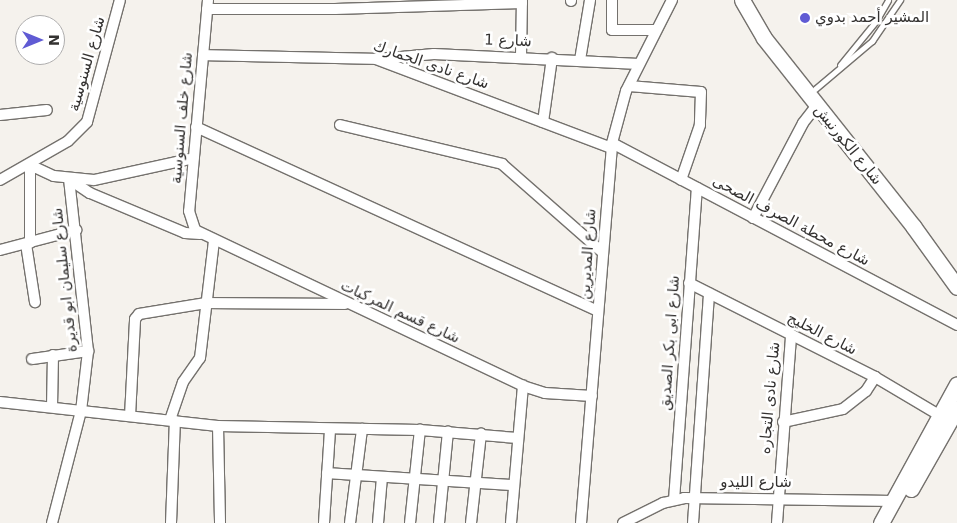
<!DOCTYPE html>
<meta charset="utf-8">
<style>
body{margin:0}
#map{position:relative;width:957px;height:523px;overflow:hidden;background:#f5f2ed;font-family:"DejaVu Sans",Cairo,sans-serif}
div>[style]{position:absolute}
[style*='--x']{left:calc(var(--x)*1px);top:calc(var(--y)*1px);width:calc(var(--w)*1px);rotate:calc(var(--a)*1deg)}
.roads{filter:drop-shadow(1px 0 #74716d) drop-shadow(-1px 0 #74716d) drop-shadow(0 1px #74716d) drop-shadow(0 -1px #74716d)}
.lane>*{height:5px;margin:-2.5px;padding:0 2.5px;transform-origin:2.5px;border-radius:2.5px;background:#fff}
.street>*{height:10px;margin:-5px;padding:0 5px;transform-origin:5px;border-radius:5px;background:#fff}
.secondary>*{height:15px;margin:-7.5px;padding:0 7.5px;transform-origin:7.5px;border-radius:7.5px;background:#fff}
.dots>*{width:14px;height:14px;translate:-50% -50%;box-sizing:border-box;border:2px solid #fff;border-radius:50%}
span{translate:-50% -50%;white-space:nowrap;text-align:center;line-height:1.15;-webkit-text-stroke:5px #fff;paint-order:stroke}
.poi-label{font-size:15px;color:#343231}
.left{translate:0 -50%;text-align:left}
.street-label{font-size:15px;color:#343231}
.north{position:absolute;left:15px;top:15px;width:50px;height:50px;box-sizing:border-box;background:#fff;border:1px solid #aeadad;border-radius:50%;rotate:90deg;font-size:14px;font-weight:700;line-height:20px;text-align:center;color:#343231}
.north::after{content:'';display:block;margin:auto;width:18px;height:22px;background:#605bd4;clip-path:polygon(50% 0,100% 100%,50% 72%,0 100%)}
</style>
<div id="map">
<div class="roads">
<div class="lane">
<i style="--x:840;--y:65;--w:57;--a:-50.7"></i>
<i style="--x:876;--y:21;--w:24;--a:-60"></i>
<i style="--x:815;--y:89;--w:75;--a:-40.1"></i>
<i style="--x:872;--y:41;--w:50;--a:-55.7"></i>
</div>
<div class="street">
<i style="--x:208;--y:0;--w:212;--a:95.1"></i>
<i style="--x:189;--y:211;--w:20;--a:72"></i>
<i style="--x:195;--y:230;--w:363;--a:25.4"></i>
<i style="--x:523;--y:386;--w:23;--a:18"></i>
<i style="--x:545;--y:393;--w:47;--a:3.7"></i>
<i style="--x:612;--y:0;--w:30;--a:90"></i>
<i style="--x:612;--y:30;--w:44;--a:0"></i>
<i style="--x:571;--y:1;--w:1;--a:-90"></i>
<i style="--x:207;--y:9;--w:128;--a:0"></i>
<i style="--x:335;--y:9;--w:187;--a:-1.8"></i>
<i style="--x:203;--y:55;--w:173;--a:1.3"></i>
<i style="--x:376;--y:59;--w:251;--a:20.7"></i>
<i style="--x:521;--y:56;--w:56;--a:-89"></i>
<i style="--x:379;--y:59;--w:55;--a:-5.2"></i>
<i style="--x:434;--y:54;--w:205;--a:2.8"></i>
<i style="--x:580;--y:60;--w:61;--a:-80.5"></i>
<i style="--x:629;--y:86;--w:72;--a:4.8"></i>
<i style="--x:701;--y:92;--w:33;--a:92"></i>
<i style="--x:700;--y:125;--w:58;--a:109.1"></i>
<i style="--x:0;--y:115;--w:47;--a:-6.1"></i>
<i style="--x:543;--y:122;--w:65;--a:-82"></i>
<i style="--x:340;--y:125;--w:167;--a:13.5"></i>
<i style="--x:502;--y:164;--w:133;--a:41.3"></i>
<i style="--x:196;--y:127;--w:442;--a:24.6"></i>
<i style="--x:612;--y:143;--w:390;--a:27.8"></i>
<i style="--x:69;--y:179;--w:25;--a:34"></i>
<i style="--x:90;--y:193;--w:103;--a:22.8"></i>
<i style="--x:185;--y:233;--w:15;--a:4"></i>
<i style="--x:0;--y:180;--w:78;--a:-29.8"></i>
<i style="--x:68;--y:141;--w:27;--a:-45"></i>
<i style="--x:87;--y:122;--w:126;--a:-74.9"></i>
<i style="--x:753;--y:218;--w:107;--a:-62.2"></i>
<i style="--x:803;--y:123;--w:23;--a:-52"></i>
<i style="--x:30;--y:243;--w:78;--a:-90"></i>
<i style="--x:30;--y:165;--w:26;--a:25"></i>
<i style="--x:54;--y:176;--w:40;--a:5.7"></i>
<i style="--x:94;--y:180;--w:102;--a:-12.4"></i>
<i style="--x:26;--y:244;--w:59;--a:81.2"></i>
<i style="--x:0;--y:250;--w:79;--a:-14.7"></i>
<i style="--x:689;--y:283;--w:208;--a:26.8"></i>
<i style="--x:875;--y:377;--w:74;--a:30.7"></i>
<i style="--x:32;--y:359;--w:57;--a:-8.1"></i>
<i style="--x:0;--y:402;--w:219;--a:6.3"></i>
<i style="--x:218;--y:426;--w:202;--a:1.1"></i>
<i style="--x:420;--y:430;--w:98;--a:4.7"></i>
<i style="--x:52;--y:407;--w:52;--a:-88.9"></i>
<i style="--x:130;--y:416;--w:97;--a:-87"></i>
<i style="--x:135;--y:319;--w:6;--a:-51"></i>
<i style="--x:139;--y:314;--w:68;--a:-9.3"></i>
<i style="--x:206;--y:303;--w:139;--a:0.4"></i>
<i style="--x:170;--y:420;--w:40;--a:-71.1"></i>
<i style="--x:183;--y:382;--w:29;--a:-55"></i>
<i style="--x:200;--y:358;--w:118;--a:-83.2"></i>
<i style="--x:783;--y:422;--w:61;--a:-12.2"></i>
<i style="--x:843;--y:409;--w:29;--a:-38"></i>
<i style="--x:866;--y:391;--w:17;--a:-57"></i>
<i style="--x:218;--y:426;--w:97;--a:88.8"></i>
<i style="--x:327;--y:473;--w:187;--a:3.7"></i>
<i style="--x:674;--y:500;--w:313;--a:-85.8"></i>
<i style="--x:52;--y:523;--w:116;--a:-75.5"></i>
<i style="--x:81;--y:411;--w:60;--a:-83.3"></i>
<i style="--x:88;--y:351;--w:173;--a:-96.3"></i>
<i style="--x:171;--y:523;--w:102;--a:-87.8"></i>
<i style="--x:324;--y:523;--w:93;--a:-86.3"></i>
<i style="--x:350;--y:523;--w:95;--a:-82.7"></i>
<i style="--x:378;--y:523;--w:46;--a:-85"></i>
<i style="--x:410;--y:523;--w:94;--a:-83.9"></i>
<i style="--x:439;--y:523;--w:92;--a:-84.4"></i>
<i style="--x:471;--y:523;--w:90;--a:-83.6"></i>
<i style="--x:511;--y:523;--w:138;--a:-85"></i>
<i style="--x:581;--y:523;--w:381;--a:-85.3"></i>
<i style="--x:612;--y:143;--w:54;--a:-74.9"></i>
<i style="--x:626;--y:91;--w:102;--a:-63.2"></i>
<i style="--x:623;--y:523;--w:45;--a:-26.6"></i>
<i style="--x:663;--y:503;--w:22;--a:-13"></i>
<i style="--x:684;--y:498;--w:210;--a:0.8"></i>
<i style="--x:693;--y:523;--w:230;--a:-86"></i>
<i style="--x:777;--y:523;--w:189;--a:-85.7"></i>
</div>
<div class="secondary">
<i style="--x:742;--y:0;--w:44;--a:59.9"></i>
<i style="--x:764;--y:38;--w:240;--a:51.6"></i>
<i style="--x:913;--y:226;--w:75;--a:54.2"></i>
<i style="--x:911;--y:489;--w:93;--a:-60.4"></i>
<i style="--x:881;--y:523;--w:158;--a:-61.3"></i>
</div>
</div>
<div class="dots">
<i style="left:805px;top:18px;background:#605bd4"></i>
</div>
<div class="poi-label">
<span class="left" style="left:815px;top:18px">المشير أحمد بدوي</span>
</div>
<div class="street-label">
<span style="left:508px;top:41px;rotate:2deg">شارع 1</span>
<span style="left:87px;top:64px;rotate:-74deg">شارع السنوسية</span>
<span style="left:431px;top:65px;rotate:19deg">شارع نادى الجمارك</span>
<span style="left:182px;top:118px;rotate:-85deg">شارع خلف السنوسية</span>
<span style="left:848px;top:145px;rotate:51deg">شارع الكورنيش</span>
<span style="left:791px;top:221px;rotate:28deg">شارع محطة الصرف الصحى</span>
<span style="left:588px;top:254px;rotate:-86deg">شارع المديرين</span>
<span style="left:65px;top:280px;rotate:-96deg">شارع سليمان ابو قديرة</span>
<span style="left:400px;top:312px;rotate:25deg">شارع قسم المركبات</span>
<span style="left:822px;top:334px;rotate:27deg">شارع الخليج</span>
<span style="left:670px;top:343px;rotate:-86deg">شارع ابى بكر الصديق</span>
<span style="left:770px;top:398px;rotate:-85deg">شارع نادى التجاره</span>
<span style="left:756px;top:483px">شارع الليدو</span>
</div>
<div class="north">N</div>
</div>
